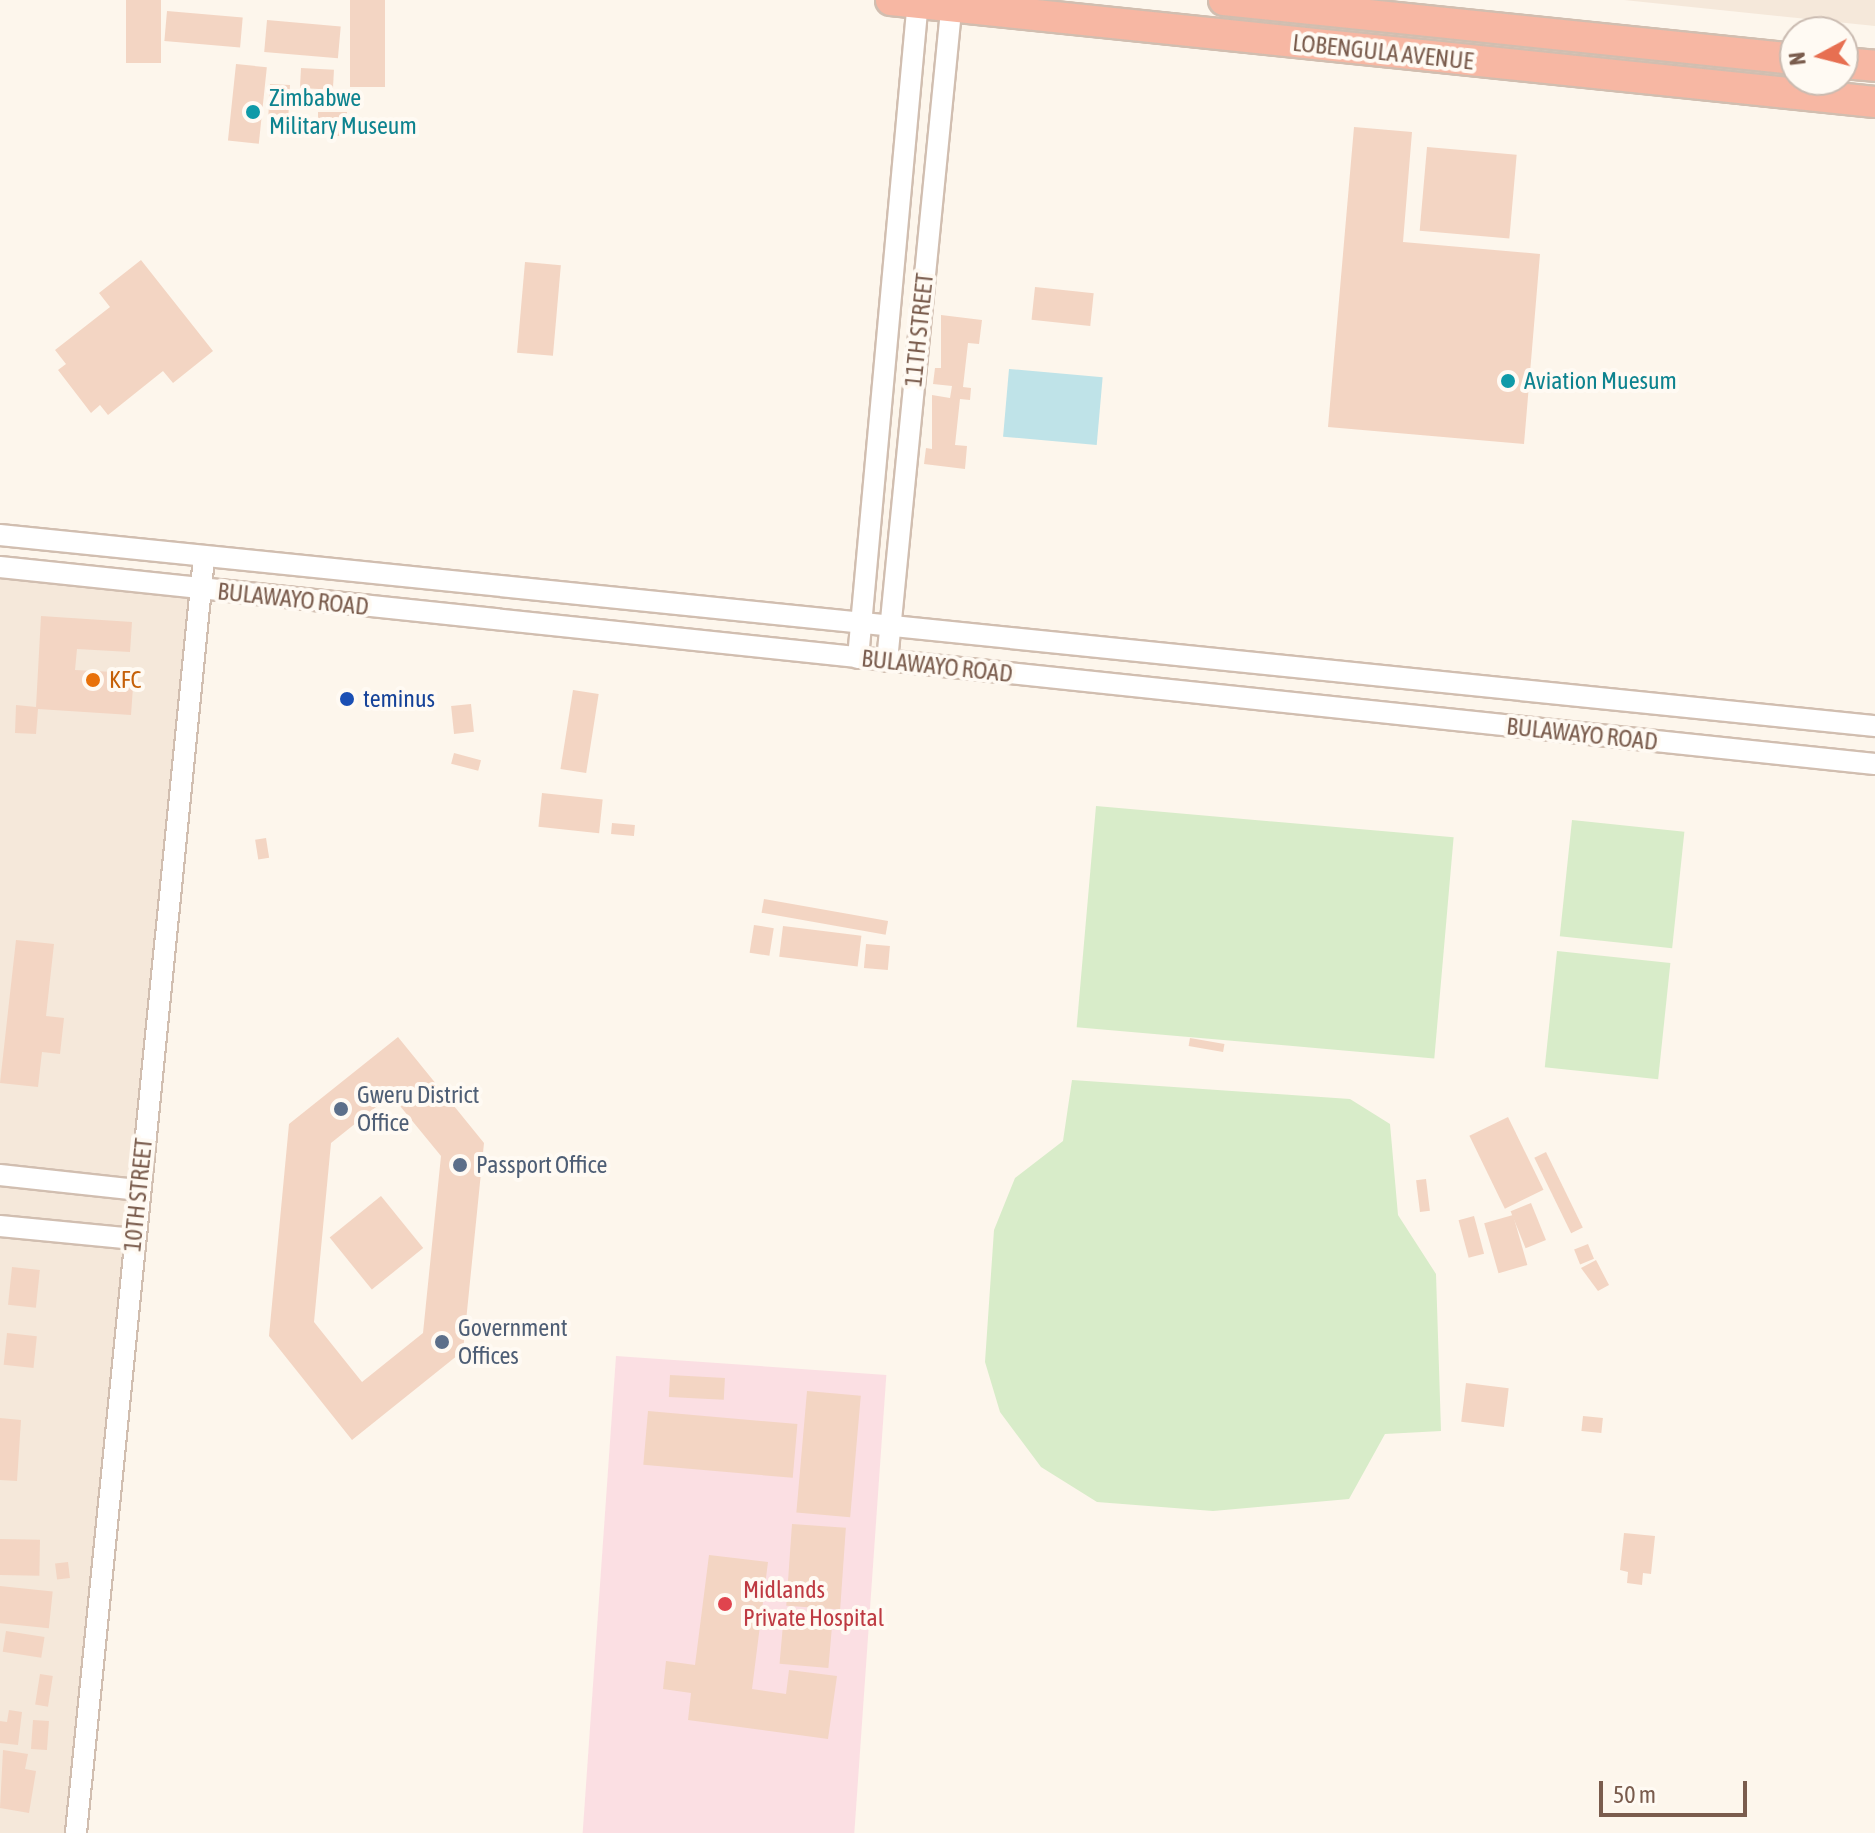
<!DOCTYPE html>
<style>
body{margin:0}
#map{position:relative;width:1875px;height:1833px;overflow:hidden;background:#fdf6ec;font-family:"Asap Condensed",sans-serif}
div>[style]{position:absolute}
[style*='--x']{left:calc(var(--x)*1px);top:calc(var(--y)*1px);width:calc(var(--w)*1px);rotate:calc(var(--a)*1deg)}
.residential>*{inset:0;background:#f5e8da}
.medical>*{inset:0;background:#fbdfe3;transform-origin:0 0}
.green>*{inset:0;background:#d8ecc9;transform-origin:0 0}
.water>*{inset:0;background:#bfe3e8;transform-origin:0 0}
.building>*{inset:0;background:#f3d5c3;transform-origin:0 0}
.roads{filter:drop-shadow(2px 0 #d1beb0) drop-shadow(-2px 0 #d1beb0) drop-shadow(0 2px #d1beb0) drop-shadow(0 -2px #d1beb0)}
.minor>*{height:20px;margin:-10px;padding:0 10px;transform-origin:10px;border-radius:10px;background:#fff}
.highway>*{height:30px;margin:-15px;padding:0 15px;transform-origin:15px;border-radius:15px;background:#f7b7a3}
.dots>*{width:22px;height:22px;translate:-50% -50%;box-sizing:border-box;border:4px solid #fffaf3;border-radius:50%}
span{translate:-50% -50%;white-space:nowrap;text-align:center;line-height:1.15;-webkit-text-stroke:8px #fffaf3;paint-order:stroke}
.street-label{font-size:24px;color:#7a5c4d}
.culture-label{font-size:24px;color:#0d838f}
.left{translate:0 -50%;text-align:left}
.food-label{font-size:24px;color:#c56008}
.transit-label{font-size:24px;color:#164399}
.service-label{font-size:24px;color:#4e5e75}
.health-label{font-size:24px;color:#be3a42}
.north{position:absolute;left:1779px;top:16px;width:80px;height:80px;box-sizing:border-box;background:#fffaf3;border:2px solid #cabbb1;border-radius:50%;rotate:263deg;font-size:22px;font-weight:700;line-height:32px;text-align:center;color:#7a5c4d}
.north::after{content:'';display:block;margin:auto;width:28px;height:36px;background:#e76f51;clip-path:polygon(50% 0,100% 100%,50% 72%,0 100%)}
.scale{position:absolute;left:1599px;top:1781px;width:148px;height:36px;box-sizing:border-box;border:4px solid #7a5c4d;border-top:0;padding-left:10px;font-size:24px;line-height:28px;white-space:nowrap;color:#7a5c4d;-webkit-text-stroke:6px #fffaf3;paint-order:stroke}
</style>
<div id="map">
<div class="residential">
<i style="clip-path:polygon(1624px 0,1875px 0,1875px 26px)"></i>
<i style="clip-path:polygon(0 577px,196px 600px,70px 1833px,0 1833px)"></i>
</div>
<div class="medical">
<i style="left:616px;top:1356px;width:271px;height:480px;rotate:4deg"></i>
</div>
<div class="green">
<i style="left:1096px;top:806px;width:359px;height:222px;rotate:5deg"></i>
<i style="left:1572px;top:820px;width:113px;height:117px;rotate:6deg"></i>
<i style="left:1557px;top:951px;width:114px;height:117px;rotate:6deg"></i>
<i style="clip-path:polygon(1072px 1080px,1350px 1099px,1390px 1124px,1398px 1215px,1436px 1274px,1441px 1431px,1385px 1434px,1349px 1499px,1213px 1511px,1097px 1502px,1041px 1467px,1000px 1412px,985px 1362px,994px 1230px,1015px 1178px,1063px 1141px)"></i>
</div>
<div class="water">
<i style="left:1009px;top:369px;width:94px;height:68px;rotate:5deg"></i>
</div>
<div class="building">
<i style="left:126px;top:0;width:35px;height:63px"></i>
<i style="left:350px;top:0;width:35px;height:87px"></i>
<i style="left:167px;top:11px;width:76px;height:30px;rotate:5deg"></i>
<i style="left:267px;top:20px;width:74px;height:32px;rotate:5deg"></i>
<i style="left:236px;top:64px;width:31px;height:77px;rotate:6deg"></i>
<i style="left:301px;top:68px;width:33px;height:20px;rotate:3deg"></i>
<i style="left:270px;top:84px;width:20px;height:40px;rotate:3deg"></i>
<i style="clip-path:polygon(318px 112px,347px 112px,346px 136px,332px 136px,332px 125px,318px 125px)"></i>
<i style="clip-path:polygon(1354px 127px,1412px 132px,1403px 242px,1540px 254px,1524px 444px,1328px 427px)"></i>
<i style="left:1427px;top:147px;width:90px;height:84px;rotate:5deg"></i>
<i style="clip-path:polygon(141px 260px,213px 351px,173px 383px,163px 371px,108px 415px,100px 405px,91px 413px,58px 370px,66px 364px,55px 350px,110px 307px,99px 293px)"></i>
<i style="left:525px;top:262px;width:36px;height:91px;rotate:5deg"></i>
<i style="left:1035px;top:287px;width:59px;height:33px;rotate:6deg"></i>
<i style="clip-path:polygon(941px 315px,982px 320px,979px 344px,968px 343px,963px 387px,971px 388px,970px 400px,960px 399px,955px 445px,967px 446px,965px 469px,924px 464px,926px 448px,932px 449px,932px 395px,950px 398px,952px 386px,933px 384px,935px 368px,941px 368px)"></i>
<i style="clip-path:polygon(41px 616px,132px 622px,130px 652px,77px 649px,75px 670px,134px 673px,131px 715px,38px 709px,36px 734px,15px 733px,16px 705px,36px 707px)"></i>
<i style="left:573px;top:690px;width:26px;height:80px;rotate:9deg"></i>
<i style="left:471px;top:704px;width:28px;height:20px;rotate:84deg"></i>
<i style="left:454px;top:753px;width:28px;height:11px;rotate:15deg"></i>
<i style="left:542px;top:793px;width:61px;height:34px;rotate:6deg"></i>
<i style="left:612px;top:823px;width:23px;height:11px;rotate:5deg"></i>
<i style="left:266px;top:838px;width:20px;height:11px;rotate:81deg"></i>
<i style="left:764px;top:899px;width:126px;height:14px;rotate:10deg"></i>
<i style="left:754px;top:925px;width:20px;height:28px;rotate:9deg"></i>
<i style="left:783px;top:926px;width:79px;height:31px;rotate:7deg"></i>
<i style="clip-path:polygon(16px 940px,54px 944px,46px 1016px,64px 1018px,60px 1054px,42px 1052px,38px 1087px,0 1083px)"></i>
<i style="left:866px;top:944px;width:24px;height:24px;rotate:5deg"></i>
<i style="clip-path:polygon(evenodd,398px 1037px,484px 1143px,463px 1351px,352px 1440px,269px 1336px,289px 1124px,398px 1037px,391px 1095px,441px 1156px,423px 1333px,362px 1382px,314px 1322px,331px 1143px,391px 1095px)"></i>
<i style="left:1190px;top:1038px;width:35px;height:8px;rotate:10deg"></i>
<i style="left:1508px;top:1117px;width:81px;height:43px;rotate:64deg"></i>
<i style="left:1546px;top:1152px;width:84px;height:13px;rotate:64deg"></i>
<i style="left:1426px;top:1179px;width:32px;height:10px;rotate:83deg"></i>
<i style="left:381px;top:1196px;width:67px;height:66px;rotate:51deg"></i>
<i style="left:1531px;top:1203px;width:40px;height:22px;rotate:68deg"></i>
<i style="left:1513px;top:1215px;width:52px;height:30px;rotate:74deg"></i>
<i style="left:1474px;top:1216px;width:39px;height:16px;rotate:75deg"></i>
<i style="left:1588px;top:1244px;width:16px;height:15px;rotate:68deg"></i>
<i style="clip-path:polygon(1596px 1260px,1609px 1285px,1598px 1291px,1581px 1268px)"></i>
<i style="left:12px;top:1267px;width:28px;height:38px;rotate:6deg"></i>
<i style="left:7px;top:1333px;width:30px;height:32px;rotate:6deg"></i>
<i style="left:670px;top:1375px;width:55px;height:22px;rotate:3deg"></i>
<i style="left:1466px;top:1383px;width:43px;height:39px;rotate:7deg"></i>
<i style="left:807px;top:1391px;width:54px;height:122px;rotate:5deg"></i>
<i style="left:648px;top:1411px;width:150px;height:54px;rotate:5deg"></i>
<i style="left:1583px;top:1416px;width:20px;height:15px;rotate:6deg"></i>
<i style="clip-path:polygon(0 1418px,21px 1420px,17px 1481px,0 1480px)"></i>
<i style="left:792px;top:1524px;width:54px;height:82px;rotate:4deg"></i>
<i style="clip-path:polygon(1624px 1533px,1655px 1536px,1651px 1574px,1643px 1573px,1642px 1585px,1627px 1583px,1628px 1572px,1620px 1570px)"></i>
<i style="left:0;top:1539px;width:40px;height:36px;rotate:1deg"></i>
<i style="clip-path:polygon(709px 1555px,768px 1562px,752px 1689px,786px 1694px,789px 1670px,837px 1676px,828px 1739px,688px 1720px,691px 1693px,663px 1689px,666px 1661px,695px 1665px)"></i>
<i style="left:68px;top:1562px;width:16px;height:13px;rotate:83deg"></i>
<i style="left:0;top:1586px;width:53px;height:37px;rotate:6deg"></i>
<i style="left:784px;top:1613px;width:49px;height:51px;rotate:5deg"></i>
<i style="left:6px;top:1631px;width:39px;height:21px;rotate:9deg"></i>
<i style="left:40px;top:1674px;width:13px;height:31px;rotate:9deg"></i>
<i style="clip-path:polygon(9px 1710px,22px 1712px,18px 1745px,0 1743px,0 1721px,7px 1722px)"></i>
<i style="left:33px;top:1720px;width:16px;height:29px;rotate:4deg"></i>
<i style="clip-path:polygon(3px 1750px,28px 1754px,25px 1769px,36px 1771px,29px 1813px,0 1808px)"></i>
</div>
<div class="roads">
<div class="minor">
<i style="--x:0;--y:535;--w:1885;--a:5.82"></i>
<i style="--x:0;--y:567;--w:1885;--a:6"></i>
<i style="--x:858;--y:658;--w:661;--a:-84.79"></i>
<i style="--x:887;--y:661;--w:664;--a:-84.38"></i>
<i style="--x:0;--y:1175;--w:140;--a:6.2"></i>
<i style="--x:0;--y:1226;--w:135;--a:5.5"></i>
<i style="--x:76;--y:1833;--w:1282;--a:-84.27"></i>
</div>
<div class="highway">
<i style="--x:891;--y:0;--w:989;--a:5.92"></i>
<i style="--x:1224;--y:0;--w:574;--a:5.9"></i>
<i style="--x:1843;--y:63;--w:32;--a:5"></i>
</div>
</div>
<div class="dots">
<i style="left:253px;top:112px;background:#0f9aa8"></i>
<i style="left:1508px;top:381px;background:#0f9aa8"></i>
<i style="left:93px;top:680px;background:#e8710a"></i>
<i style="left:347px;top:699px;background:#1a4fb4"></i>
<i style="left:341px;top:1109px;background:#5c6f8a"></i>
<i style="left:460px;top:1165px;background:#5c6f8a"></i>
<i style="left:442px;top:1342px;background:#5c6f8a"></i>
<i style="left:725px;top:1604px;background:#e0444e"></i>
</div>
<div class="street-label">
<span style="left:1383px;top:52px;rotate:6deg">LOBENGULA AVENUE</span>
<span style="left:919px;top:330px;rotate:-84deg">11TH STREET</span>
<span style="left:293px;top:599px;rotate:6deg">BULAWAYO ROAD</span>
<span style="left:937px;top:666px;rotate:6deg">BULAWAYO ROAD</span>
<span style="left:1582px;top:734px;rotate:6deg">BULAWAYO ROAD</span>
<span style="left:138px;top:1195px;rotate:-84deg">10TH STREET</span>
</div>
<div class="culture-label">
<span class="left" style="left:269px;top:112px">Zimbabwe<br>Military Museum</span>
<span class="left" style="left:1524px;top:381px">Aviation Muesum</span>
</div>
<div class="food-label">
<span class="left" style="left:109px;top:680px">KFC</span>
</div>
<div class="transit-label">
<span class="left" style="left:363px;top:699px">teminus</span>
</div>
<div class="service-label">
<span class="left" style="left:357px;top:1109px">Gweru District<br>Office</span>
<span class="left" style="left:476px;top:1165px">Passport Office</span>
<span class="left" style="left:458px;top:1342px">Government<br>Offices</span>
</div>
<div class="health-label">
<span class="left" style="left:743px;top:1604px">Midlands<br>Private Hospital</span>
</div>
<div class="north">N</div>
<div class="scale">50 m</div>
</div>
